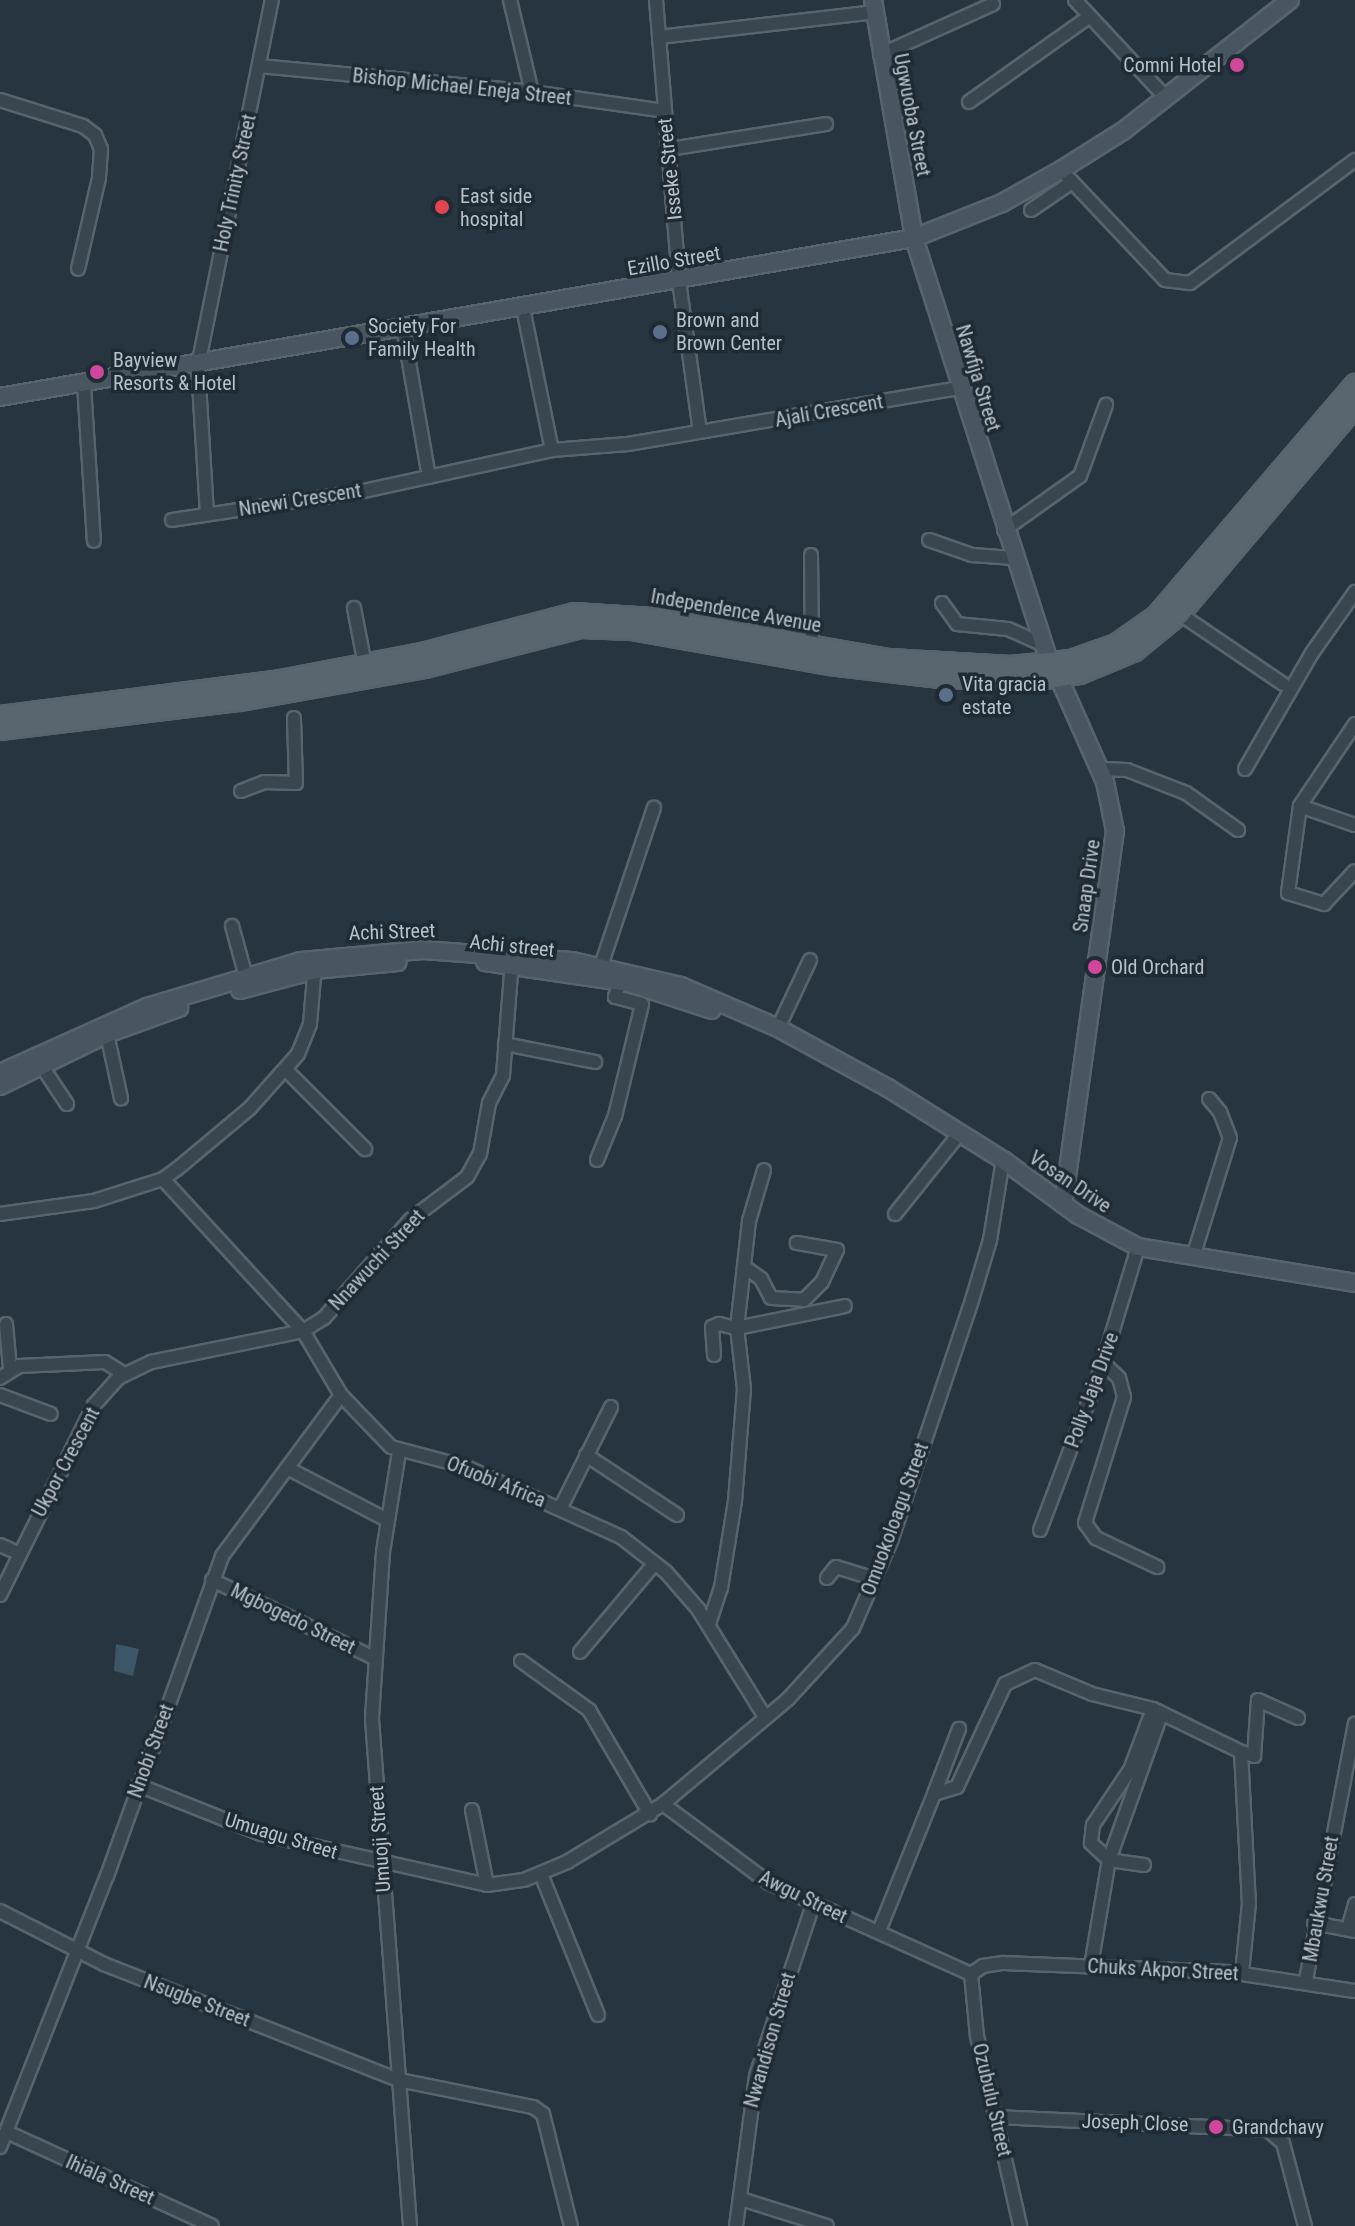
<!DOCTYPE html>
<style>
body{margin:0}
#map{position:relative;width:1355px;height:2226px;overflow:hidden;background:#26353f;font-family:"Roboto Condensed",sans-serif}
div>[style]{position:absolute}
[style*='--x']{left:calc(var(--x)*1px);top:calc(var(--y)*1px);width:calc(var(--w)*1px);rotate:calc(var(--a)*1deg)}
.water>*{inset:0;background:#3d5667}
.roads{filter:drop-shadow(2px 0 #58646d) drop-shadow(-2px 0 #58646d) drop-shadow(0 2px #58646d) drop-shadow(0 -2px #58646d)}
.street>*{height:12px;margin:-6px;padding:0 6px;transform-origin:6px;border-radius:6px;background:#3a464f}
.secondary>*{height:16px;margin:-8px;padding:0 8px;transform-origin:8px;border-radius:8px;background:#495662}
.primary>*{height:18px;margin:-9px;padding:0 9px;transform-origin:9px;border-radius:9px;background:#59656f}
.dots>*{width:22px;height:22px;translate:-50% -50%;box-sizing:border-box;border:4px solid #1f2b34;border-radius:50%}
span{translate:-50% -50%;white-space:nowrap;text-align:center;line-height:1.15;-webkit-text-stroke:7px #1f2b34;paint-order:stroke}
.poi-label{font-size:20px;color:#b7c1ca}
.right{translate:-100% -50%;text-align:right}
.left{translate:0 -50%;text-align:left}
.street-label{font-size:20px;color:#b7c1ca}
</style>
<div id="map">
<div class="water">
<i style="clip-path:polygon(116px 1644px,139px 1649px,133px 1676px,114px 1671px)"></i>
</div>
<div class="roads">
<div class="street">
<i style="--x:510;--y:0;--w:95;--a:76.6"></i>
<i style="--x:656;--y:0;--w:282;--a:85.3"></i>
<i style="--x:679;--y:281;--w:152;--a:82.1"></i>
<i style="--x:1075;--y:0;--w:134;--a:47.1"></i>
<i style="--x:659;--y:37;--w:216;--a:-6.6"></i>
<i style="--x:880;--y:55;--w:124;--a:-24.3"></i>
<i style="--x:259;--y:66;--w:274;--a:5.4"></i>
<i style="--x:532;--y:92;--w:134;--a:8.1"></i>
<i style="--x:0;--y:100;--w:87;--a:17.4"></i>
<i style="--x:83;--y:126;--w:15;--a:37"></i>
<i style="--x:95;--y:135;--w:15;--a:67"></i>
<i style="--x:101;--y:149;--w:29;--a:94"></i>
<i style="--x:99;--y:178;--w:93;--a:103"></i>
<i style="--x:969;--y:102;--w:148;--a:-35.4"></i>
<i style="--x:670;--y:149;--w:158;--a:-9.1"></i>
<i style="--x:1061;--y:170;--w:151;--a:46.6"></i>
<i style="--x:1165;--y:280;--w:25;--a:7"></i>
<i style="--x:1190;--y:283;--w:206;--a:-36.7"></i>
<i style="--x:1031;--y:210;--w:50;--a:-34.3"></i>
<i style="--x:523;--y:308;--w:145;--a:78.5"></i>
<i style="--x:552;--y:450;--w:76;--a:-4.5"></i>
<i style="--x:628;--y:444;--w:335;--a:-9.6"></i>
<i style="--x:403;--y:328;--w:151;--a:80.1"></i>
<i style="--x:84;--y:384;--w:157;--a:86.4"></i>
<i style="--x:207;--y:514;--w:148;--a:-93.5"></i>
<i style="--x:198;--y:366;--w:373;--a:-78.6"></i>
<i style="--x:172;--y:520;--w:193;--a:-8.6"></i>
<i style="--x:363;--y:491;--w:193;--a:-12.2"></i>
<i style="--x:1004;--y:530;--w:93;--a:-35.4"></i>
<i style="--x:1080;--y:476;--w:76;--a:-69.9"></i>
<i style="--x:929;--y:540;--w:46;--a:19.2"></i>
<i style="--x:972;--y:555;--w:41;--a:4.2"></i>
<i style="--x:811;--y:555;--w:93;--a:89.4"></i>
<i style="--x:942;--y:603;--w:26;--a:54"></i>
<i style="--x:957;--y:624;--w:51;--a:5.6"></i>
<i style="--x:1008;--y:629;--w:37;--a:24"></i>
<i style="--x:354;--y:608;--w:58;--a:79.1"></i>
<i style="--x:1180;--y:614;--w:125;--a:34.2"></i>
<i style="--x:1355;--y:724;--w:99;--a:123.9"></i>
<i style="--x:1300;--y:806;--w:88;--a:97.9"></i>
<i style="--x:1288;--y:893;--w:38;--a:17"></i>
<i style="--x:1324;--y:904;--w:45;--a:-46.8"></i>
<i style="--x:1099;--y:769;--w:28;--a:2"></i>
<i style="--x:1127;--y:770;--w:63;--a:21.3"></i>
<i style="--x:1186;--y:793;--w:64;--a:35.4"></i>
<i style="--x:1245;--y:769;--w:134;--a:-60"></i>
<i style="--x:1312;--y:653;--w:75;--a:-54.8"></i>
<i style="--x:241;--y:791;--w:25;--a:-21"></i>
<i style="--x:264;--y:782;--w:32;--a:2"></i>
<i style="--x:296;--y:783;--w:65;--a:-91.8"></i>
<i style="--x:1300;--y:806;--w:58;--a:19.1"></i>
<i style="--x:232;--y:926;--w:53;--a:74.6"></i>
<i style="--x:601;--y:966;--w:167;--a:-71.5"></i>
<i style="--x:778;--y:1028;--w:75;--a:-64.8"></i>
<i style="--x:107;--y:1034;--w:66;--a:77.7"></i>
<i style="--x:505;--y:1044;--w:92;--a:11.3"></i>
<i style="--x:41;--y:1065;--w:47;--a:56.3"></i>
<i style="--x:286;--y:1070;--w:112;--a:45"></i>
<i style="--x:597;--y:1160;--w:48;--a:-67.8"></i>
<i style="--x:615;--y:1116;--w:115;--a:-76.4"></i>
<i style="--x:642;--y:1004;--w:28;--a:-165"></i>
<i style="--x:615;--y:997;--w:16;--a:-72"></i>
<i style="--x:163;--y:1179;--w:207;--a:47.4"></i>
<i style="--x:303;--y:1331;--w:74;--a:59.3"></i>
<i style="--x:341;--y:1395;--w:72;--a:46.1"></i>
<i style="--x:391;--y:1447;--w:78;--a:14.9"></i>
<i style="--x:466;--y:1467;--w:170;--a:24.3"></i>
<i style="--x:621;--y:1537;--w:57;--a:37.9"></i>
<i style="--x:666;--y:1572;--w:49;--a:49.1"></i>
<i style="--x:698;--y:1609;--w:127;--a:58.2"></i>
<i style="--x:0;--y:1214;--w:95;--a:-7.9"></i>
<i style="--x:94;--y:1201;--w:72;--a:-17.7"></i>
<i style="--x:163;--y:1179;--w:17;--a:-36"></i>
<i style="--x:177;--y:1169;--w:95;--a:-39.9"></i>
<i style="--x:250;--y:1108;--w:72;--a:-48.4"></i>
<i style="--x:298;--y:1054;--w:32;--a:-68"></i>
<i style="--x:310;--y:1024;--w:59;--a:-85.2"></i>
<i style="--x:895;--y:1214;--w:104;--a:-51.3"></i>
<i style="--x:1194;--y:1254;--w:121;--a:-72.8"></i>
<i style="--x:1230;--y:1138;--w:28;--a:-111"></i>
<i style="--x:1220;--y:1112;--w:17;--a:-130"></i>
<i style="--x:746;--y:1268;--w:19;--a:36"></i>
<i style="--x:761;--y:1279;--w:21;--a:62"></i>
<i style="--x:771;--y:1298;--w:33;--a:3"></i>
<i style="--x:804;--y:1300;--w:25;--a:-45"></i>
<i style="--x:822;--y:1282;--w:35;--a:-65"></i>
<i style="--x:837;--y:1250;--w:41;--a:-170.1"></i>
<i style="--x:6;--y:1324;--w:45;--a:84.9"></i>
<i style="--x:714;--y:1355;--w:28;--a:-94"></i>
<i style="--x:712;--y:1327;--w:8;--a:-23"></i>
<i style="--x:719;--y:1324;--w:18;--a:13"></i>
<i style="--x:737;--y:1328;--w:110;--a:-11.5"></i>
<i style="--x:1103;--y:1363;--w:22;--a:43"></i>
<i style="--x:1119;--y:1378;--w:20;--a:75"></i>
<i style="--x:1124;--y:1397;--w:132;--a:107.2"></i>
<i style="--x:1085;--y:1523;--w:19;--a:54"></i>
<i style="--x:1096;--y:1538;--w:68;--a:25.4"></i>
<i style="--x:0;--y:1378;--w:22;--a:-32"></i>
<i style="--x:19;--y:1366;--w:86;--a:-2.7"></i>
<i style="--x:105;--y:1362;--w:22;--a:32"></i>
<i style="--x:0;--y:1395;--w:54;--a:20.4"></i>
<i style="--x:399;--y:1452;--w:101;--a:99.1"></i>
<i style="--x:383;--y:1552;--w:167;--a:93.8"></i>
<i style="--x:372;--y:1719;--w:508;--a:85.71"></i>
<i style="--x:586;--y:1455;--w:109;--a:33.4"></i>
<i style="--x:291;--y:1470;--w:108;--a:27.5"></i>
<i style="--x:560;--y:1509;--w:114;--a:-63.4"></i>
<i style="--x:1040;--y:1530;--w:178;--a:-69.3"></i>
<i style="--x:1103;--y:1363;--w:121;--a:-73.2"></i>
<i style="--x:0;--y:1545;--w:20;--a:24"></i>
<i style="--x:827;--y:1578;--w:14;--a:-51"></i>
<i style="--x:836;--y:1567;--w:41;--a:17.1"></i>
<i style="--x:212;--y:1580;--w:180;--a:25.7"></i>
<i style="--x:0;--y:1595;--w:212;--a:-63.7"></i>
<i style="--x:94;--y:1405;--w:36;--a:-48"></i>
<i style="--x:118;--y:1378;--w:37;--a:-26"></i>
<i style="--x:151;--y:1362;--w:155;--a:-11.5"></i>
<i style="--x:303;--y:1331;--w:25;--a:-32"></i>
<i style="--x:324;--y:1318;--w:130;--a:-48.7"></i>
<i style="--x:410;--y:1220;--w:71;--a:-37"></i>
<i style="--x:467;--y:1177;--w:26;--a:-61"></i>
<i style="--x:480;--y:1154;--w:52;--a:-80"></i>
<i style="--x:489;--y:1103;--w:31;--a:-63"></i>
<i style="--x:503;--y:1075;--w:115;--a:-85.5"></i>
<i style="--x:709;--y:1624;--w:38;--a:-72"></i>
<i style="--x:721;--y:1588;--w:88;--a:-80.9"></i>
<i style="--x:735;--y:1501;--w:112;--a:-85.4"></i>
<i style="--x:744;--y:1389;--w:61;--a:-96.5"></i>
<i style="--x:737;--y:1328;--w:108;--a:-83.6"></i>
<i style="--x:749;--y:1221;--w:53;--a:-73.6"></i>
<i style="--x:580;--y:1652;--w:116;--a:-49.9"></i>
<i style="--x:521;--y:1661;--w:84;--a:35.8"></i>
<i style="--x:589;--y:1710;--w:121;--a:59.6"></i>
<i style="--x:1241;--y:1752;--w:14;--a:17"></i>
<i style="--x:1254;--y:1756;--w:56;--a:-85.9"></i>
<i style="--x:1258;--y:1700;--w:44;--a:24.2"></i>
<i style="--x:138;--y:1785;--w:132;--a:21.7"></i>
<i style="--x:261;--y:1834;--w:232;--a:12.7"></i>
<i style="--x:487;--y:1885;--w:37;--a:-8"></i>
<i style="--x:524;--y:1880;--w:47;--a:-22.7"></i>
<i style="--x:567;--y:1862;--w:112;--a:-31.1"></i>
<i style="--x:663;--y:1804;--w:132;--a:36.7"></i>
<i style="--x:769;--y:1883;--w:222;--a:24.3"></i>
<i style="--x:934;--y:1794;--w:70;--a:-69"></i>
<i style="--x:663;--y:1804;--w:163;--a:-40"></i>
<i style="--x:788;--y:1699;--w:96;--a:-47.5"></i>
<i style="--x:853;--y:1628;--w:95;--a:-66.4"></i>
<i style="--x:891;--y:1541;--w:254;--a:-71.4"></i>
<i style="--x:972;--y:1300;--w:63;--a:-73.3"></i>
<i style="--x:990;--y:1240;--w:81;--a:-80.8"></i>
<i style="--x:472;--y:1810;--w:76;--a:78.7"></i>
<i style="--x:1144;--y:1865;--w:35;--a:-172"></i>
<i style="--x:1109;--y:1860;--w:25;--a:-137"></i>
<i style="--x:1091;--y:1843;--w:18;--a:-84"></i>
<i style="--x:1093;--y:1825;--w:66;--a:-56.1"></i>
<i style="--x:1130;--y:1770;--w:65;--a:-69.3"></i>
<i style="--x:541;--y:1874;--w:152;--a:68"></i>
<i style="--x:0;--y:1911;--w:117;--a:27"></i>
<i style="--x:104;--y:1964;--w:317;--a:21.5"></i>
<i style="--x:399;--y:2080;--w:137;--a:11.4"></i>
<i style="--x:533;--y:2107;--w:12;--a:35"></i>
<i style="--x:543;--y:2114;--w:115;--a:76"></i>
<i style="--x:1314;--y:1923;--w:42;--a:11"></i>
<i style="--x:1348;--y:1929;--w:26;--a:-74"></i>
<i style="--x:879;--y:1931;--w:148;--a:-68.1"></i>
<i style="--x:934;--y:1794;--w:24;--a:-17"></i>
<i style="--x:957;--y:1787;--w:114;--a:-65"></i>
<i style="--x:1005;--y:1684;--w:33;--a:-25"></i>
<i style="--x:1035;--y:1670;--w:62;--a:22.8"></i>
<i style="--x:1092;--y:1694;--w:63;--a:13.8"></i>
<i style="--x:1153;--y:1709;--w:98;--a:26"></i>
<i style="--x:1241;--y:1752;--w:151;--a:87"></i>
<i style="--x:1249;--y:1903;--w:70;--a:95.7"></i>
<i style="--x:1091;--y:1966;--w:108;--a:-80.4"></i>
<i style="--x:1109;--y:1860;--w:154;--a:-70.3"></i>
<i style="--x:971;--y:1974;--w:14;--a:-34"></i>
<i style="--x:983;--y:1966;--w:20;--a:-9"></i>
<i style="--x:1003;--y:1963;--w:226;--a:2.3"></i>
<i style="--x:1229;--y:1972;--w:127;--a:8.6"></i>
<i style="--x:971;--y:1974;--w:62;--a:84.5"></i>
<i style="--x:977;--y:2036;--w:195;--a:77.2"></i>
<i style="--x:1306;--y:1980;--w:261;--a:-79.2"></i>
<i style="--x:996;--y:2117;--w:272;--a:2.7"></i>
<i style="--x:1268;--y:2130;--w:20;--a:41"></i>
<i style="--x:1283;--y:2143;--w:86;--a:75.2"></i>
<i style="--x:9;--y:2133;--w:223;--a:24.6"></i>
<i style="--x:0;--y:2147;--w:291;--a:-68.5"></i>
<i style="--x:107;--y:1876;--w:340;--a:-70.2"></i>
<i style="--x:222;--y:1556;--w:200;--a:-53.5"></i>
<i style="--x:741;--y:2199;--w:90;--a:17.4"></i>
<i style="--x:736;--y:2226;--w:151;--a:-82.4"></i>
<i style="--x:756;--y:2076;--w:180;--a:-71.6"></i>
</div>
<div class="secondary">
<i style="--x:873;--y:0;--w:242;--a:80.2"></i>
<i style="--x:914;--y:238;--w:447;--a:72.3"></i>
<i style="--x:0;--y:397;--w:928;--a:-9.87"></i>
<i style="--x:914;--y:238;--w:95;--a:-21.7"></i>
<i style="--x:1002;--y:203;--w:68;--a:-29.2"></i>
<i style="--x:1061;--y:170;--w:73;--a:-32.2"></i>
<i style="--x:1123;--y:131;--w:212;--a:-38.1"></i>
<i style="--x:1059;--y:678;--w:114;--a:66.1"></i>
<i style="--x:1105;--y:782;--w:50;--a:78.5"></i>
<i style="--x:1115;--y:831;--w:377;--a:97.9"></i>
<i style="--x:485;--y:962;--w:146;--a:8.3"></i>
<i style="--x:629;--y:983;--w:87;--a:18"></i>
<i style="--x:240;--y:990;--w:78;--a:-14.9"></i>
<i style="--x:315;--y:970;--w:83;--a:-5.5"></i>
<i style="--x:0;--y:1073;--w:161;--a:-24.2"></i>
<i style="--x:147;--y:1007;--w:161;--a:-16.6"></i>
<i style="--x:301;--y:961;--w:122;--a:-5.2"></i>
<i style="--x:423;--y:950;--w:149;--a:4.2"></i>
<i style="--x:572;--y:961;--w:112;--a:12.9"></i>
<i style="--x:681;--y:986;--w:106;--a:23.4"></i>
<i style="--x:778;--y:1028;--w:125;--a:28.6"></i>
<i style="--x:888;--y:1088;--w:136;--a:32.1"></i>
<i style="--x:1003;--y:1160;--w:93;--a:36.3"></i>
<i style="--x:1078;--y:1215;--w:68;--a:28.1"></i>
<i style="--x:1138;--y:1247;--w:220;--a:9.4"></i>
<i style="--x:0;--y:1086;--w:119;--a:-25.9"></i>
<i style="--x:107;--y:1034;--w:77;--a:-19.9"></i>
</div>
<div class="primary">
<i style="--x:0;--y:716;--w:282;--a:-7.3"></i>
<i style="--x:280;--y:680;--w:145;--a:-10.8"></i>
<i style="--x:422;--y:653;--w:157;--a:-14.7"></i>
<i style="--x:574;--y:613;--w:80;--a:3.6"></i>
<i style="--x:654;--y:618;--w:240;--a:9.9"></i>
<i style="--x:890;--y:659;--w:121;--a:3.3"></i>
<i style="--x:1011;--y:666;--w:60;--a:-5.7"></i>
<i style="--x:1071;--y:660;--w:48;--a:-19.6"></i>
<i style="--x:1116;--y:644;--w:49;--a:-35"></i>
<i style="--x:1156;--y:616;--w:306;--a:-49.4"></i>
<i style="--x:0;--y:730;--w:242;--a:-6.9"></i>
<i style="--x:240;--y:701;--w:188;--a:-10.1"></i>
<i style="--x:425;--y:668;--w:161;--a:-14.4"></i>
<i style="--x:581;--y:628;--w:50;--a:2.3"></i>
<i style="--x:631;--y:630;--w:201;--a:10"></i>
<i style="--x:829;--y:665;--w:112;--a:6.7"></i>
<i style="--x:940;--y:678;--w:99;--a:1.2"></i>
<i style="--x:1039;--y:680;--w:41;--a:-8.3"></i>
<i style="--x:1080;--y:674;--w:60;--a:-22.7"></i>
<i style="--x:1135;--y:651;--w:58;--a:-39.4"></i>
<i style="--x:1180;--y:614;--w:271;--a:-49.8"></i>
</div>
</div>
<div class="dots">
<i style="left:1237px;top:65px;background:#d1479c"></i>
<i style="left:442px;top:207px;background:#e0444e"></i>
<i style="left:660px;top:332px;background:#5c6f8a"></i>
<i style="left:352px;top:338px;background:#5c6f8a"></i>
<i style="left:97px;top:372px;background:#d1479c"></i>
<i style="left:946px;top:695px;background:#5c6f8a"></i>
<i style="left:1095px;top:967px;background:#d1479c"></i>
<i style="left:1216px;top:2127px;background:#d1479c"></i>
</div>
<div class="poi-label">
<span class="right" style="left:1221px;top:65px">Comni Hotel</span>
<span class="left" style="left:460px;top:208px">East side<br>hospital</span>
<span class="left" style="left:676px;top:332px">Brown and<br>Brown Center</span>
<span class="left" style="left:368px;top:338px">Society For<br>Family Health</span>
<span class="left" style="left:113px;top:372px">Bayview<br>Resorts &amp; Hotel</span>
<span class="left" style="left:962px;top:696px">Vita gracia<br>estate</span>
<span class="left" style="left:1111px;top:967px">Old Orchard</span>
<span class="left" style="left:1232px;top:2127px">Grandchavy</span>
</div>
<div class="street-label">
<span style="left:462px;top:87px;rotate:6deg">Bishop Michael Eneja Street</span>
<span style="left:912px;top:115px;rotate:79deg">Ugwuoba Street</span>
<span style="left:670px;top:169px;rotate:-96deg">Isseke Street</span>
<span style="left:235px;top:183px;rotate:-78deg">Holy Trinity Street</span>
<span style="left:674px;top:261px;rotate:-10deg">Ezillo Street</span>
<span style="left:978px;top:378px;rotate:73deg">Nawfija Street</span>
<span style="left:829px;top:411px;rotate:-10deg">Ajali Crescent</span>
<span style="left:300px;top:500px;rotate:-9deg">Nnewi Crescent</span>
<span style="left:736px;top:611px;rotate:10deg">Independence Avenue</span>
<span style="left:1087px;top:886px;rotate:-82deg">Snaap Drive</span>
<span style="left:392px;top:932px;rotate:-2deg">Achi Street</span>
<span style="left:512px;top:946px;rotate:6deg">Achi street</span>
<span style="left:1070px;top:1182px;rotate:34deg">Vosan Drive</span>
<span style="left:377px;top:1260px;rotate:-47deg">Nnawuchi Street</span>
<span style="left:1092px;top:1390px;rotate:-70deg">Polly Jaja Drive</span>
<span style="left:66px;top:1462px;rotate:-62deg">Ukpor Crescent</span>
<span style="left:496px;top:1482px;rotate:22deg">Ofuobi Africa</span>
<span style="left:895px;top:1519px;rotate:-70deg">Omuokoloagu Street</span>
<span style="left:293px;top:1619px;rotate:26deg">Mgbogedo Street</span>
<span style="left:151px;top:1751px;rotate:-70deg">Nnobi Street</span>
<span style="left:281px;top:1836px;rotate:17deg">Umuagu Street</span>
<span style="left:380px;top:1839px;rotate:-94deg">Umuoji Street</span>
<span style="left:803px;top:1897px;rotate:26deg">Awgu Street</span>
<span style="left:1321px;top:1899px;rotate:-80deg">Mbaukwu Street</span>
<span style="left:1163px;top:1970px;rotate:3deg">Chuks Akpor Street</span>
<span style="left:197px;top:2001px;rotate:21deg">Nsugbe Street</span>
<span style="left:770px;top:2040px;rotate:-74deg">Nwandison Street</span>
<span style="left:992px;top:2100px;rotate:77deg">Ozubulu Street</span>
<span style="left:1135px;top:2123px;rotate:2deg">Joseph Close</span>
<span style="left:110px;top:2180px;rotate:24deg">Ihiala Street</span>
</div>
</div>
